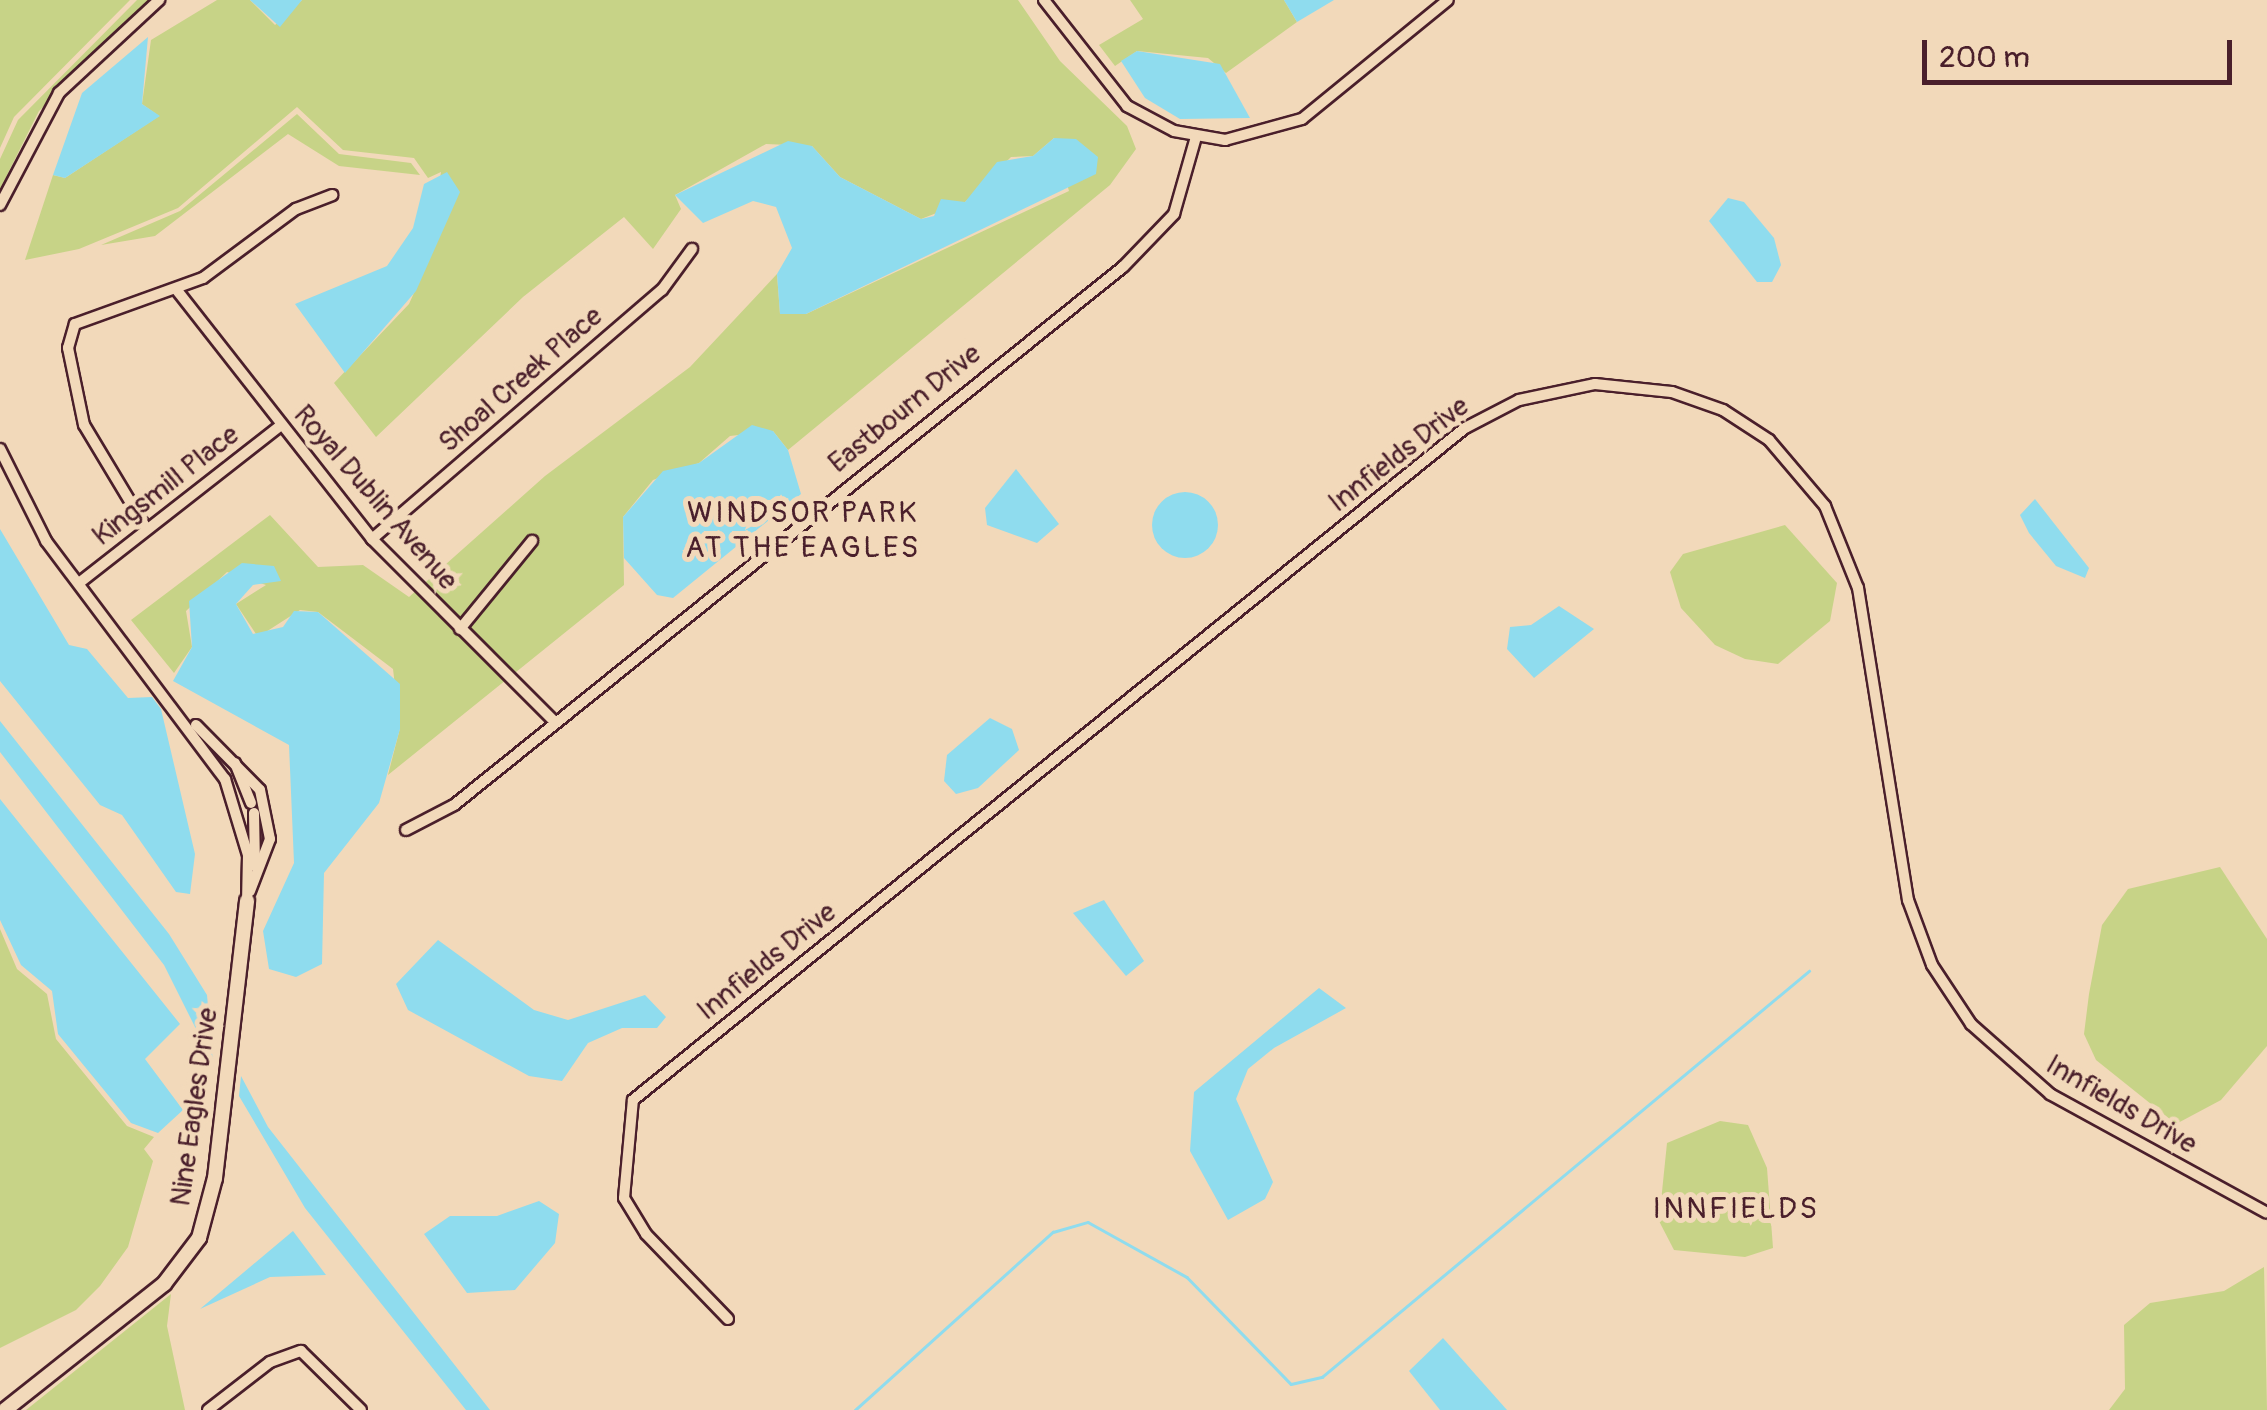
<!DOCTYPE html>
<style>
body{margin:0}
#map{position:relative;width:2267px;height:1410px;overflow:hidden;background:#f2d9ba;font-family:Pangolin,sans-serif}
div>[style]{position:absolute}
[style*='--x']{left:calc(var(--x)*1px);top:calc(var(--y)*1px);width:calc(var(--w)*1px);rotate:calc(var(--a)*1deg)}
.green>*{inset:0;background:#c7d387}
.water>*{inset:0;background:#8fdcee}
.round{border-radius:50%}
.stream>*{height:2.5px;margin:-1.25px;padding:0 1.25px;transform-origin:1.25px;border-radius:1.25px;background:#8fdcee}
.roads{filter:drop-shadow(2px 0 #4a1f2b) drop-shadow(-2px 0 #4a1f2b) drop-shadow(0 2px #4a1f2b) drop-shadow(0 -2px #4a1f2b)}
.street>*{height:10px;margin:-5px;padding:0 5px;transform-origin:5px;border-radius:5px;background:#f2d9ba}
.secondary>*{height:14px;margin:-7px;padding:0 7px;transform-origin:7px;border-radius:7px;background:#f2d9ba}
span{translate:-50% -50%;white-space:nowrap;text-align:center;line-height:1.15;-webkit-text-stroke:10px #f2d9ba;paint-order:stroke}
.street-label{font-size:28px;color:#4a1f2b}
.neighbourhood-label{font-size:30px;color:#4a1f2b;letter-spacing:2.5px}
.scale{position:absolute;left:1922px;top:40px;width:310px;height:45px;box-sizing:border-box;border:5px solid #4a1f2b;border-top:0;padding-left:12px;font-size:30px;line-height:35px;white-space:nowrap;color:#4a1f2b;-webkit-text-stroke:8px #f2d9ba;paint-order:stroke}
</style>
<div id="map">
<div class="green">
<i style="clip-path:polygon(0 0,130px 0,14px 117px,0 148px)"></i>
<i style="clip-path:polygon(137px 0,151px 0,39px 111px,0 189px,0 159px,18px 120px)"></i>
<i style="clip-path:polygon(217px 0,250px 0,275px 25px,302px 0,1018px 0,1060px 61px,1127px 126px,1136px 149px,1110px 185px,788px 450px,773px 431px,730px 436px,699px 463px,653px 480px,623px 517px,624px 585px,388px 775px,400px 728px,393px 669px,318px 612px,300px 610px,258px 637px,236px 604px,266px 585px,227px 572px,186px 611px,192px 647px,174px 673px,131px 620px,270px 515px,318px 567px,363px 565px,409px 597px,545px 476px,690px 367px,777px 274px,780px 314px,806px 314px,1069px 191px,1054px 138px,1033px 156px,1011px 157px,965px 202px,921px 219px,840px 177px,812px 146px,766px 144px,675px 195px,681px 209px,653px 249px,624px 217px,523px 297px,376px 437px,334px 383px,409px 304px,426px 266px,441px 172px,428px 178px,414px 158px,343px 150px,297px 107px,178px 208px,79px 249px,25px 260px,53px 175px,65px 178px,159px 116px,142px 104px,151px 40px)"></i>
<i style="clip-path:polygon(1130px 0,1284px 0,1297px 22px,1226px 73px,1208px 58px,1137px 51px,1115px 66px,1099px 45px,1143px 19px)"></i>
<i style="clip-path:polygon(297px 114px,339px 154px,411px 163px,420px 175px,339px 166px,288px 134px,155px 236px,101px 245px,180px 211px)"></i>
<i style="clip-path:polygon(1785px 525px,1837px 583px,1830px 621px,1778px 664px,1745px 659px,1715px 645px,1681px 608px,1670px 572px,1683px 554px)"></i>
<i style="clip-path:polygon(2220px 867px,2267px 939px,2267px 1046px,2221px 1100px,2176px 1124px,2096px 1060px,2084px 1034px,2089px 994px,2102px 925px,2128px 889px)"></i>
<i style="clip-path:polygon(0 929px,17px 969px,47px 994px,56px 1039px,127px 1126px,154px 1137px,144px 1149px,153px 1161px,128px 1247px,100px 1286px,76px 1310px,0 1348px)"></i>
<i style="clip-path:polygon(1720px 1121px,1748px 1125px,1767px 1168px,1773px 1248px,1745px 1257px,1674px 1250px,1659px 1221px,1667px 1143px)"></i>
<i style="clip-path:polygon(2264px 1267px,2267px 1410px,2109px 1410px,2125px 1389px,2124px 1325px,2150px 1303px,2224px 1291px)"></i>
<i style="clip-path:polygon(171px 1294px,167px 1326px,185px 1410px,26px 1410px)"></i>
</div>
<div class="water">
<i style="clip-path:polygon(250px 0,302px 0,280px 27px)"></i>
<i style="clip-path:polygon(1284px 0,1334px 0,1297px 22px)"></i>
<i style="clip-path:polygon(148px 37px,142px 104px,160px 116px,65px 178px,53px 175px,82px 93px)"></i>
<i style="clip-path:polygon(1137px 51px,1220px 64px,1250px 118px,1180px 119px,1145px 98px,1121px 61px)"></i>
<i style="clip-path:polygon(1054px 138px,1076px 139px,1098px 157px,1096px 174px,806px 314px,780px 314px,777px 274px,792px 248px,776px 207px,753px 201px,703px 223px,675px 195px,788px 141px,812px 146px,840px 177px,921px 219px,934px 216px,941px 199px,965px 202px,997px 162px,1033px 156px)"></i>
<i style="clip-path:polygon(447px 172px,460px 192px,416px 291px,345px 373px,295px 304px,387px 266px,413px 228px,424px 184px)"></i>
<i style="clip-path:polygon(1728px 198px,1744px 202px,1774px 238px,1781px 265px,1772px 282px,1757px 282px,1709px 221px)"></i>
<i style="clip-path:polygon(752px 425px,773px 431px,788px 450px,801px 494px,673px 598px,657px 595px,624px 558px,623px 517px,663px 471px,699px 463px)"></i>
<i style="clip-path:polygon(1016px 469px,1059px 524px,1037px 543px,987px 525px,985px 508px)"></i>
<i class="round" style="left:1152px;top:492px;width:66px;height:66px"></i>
<i style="clip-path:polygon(2035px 499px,2089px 568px,2085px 578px,2056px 566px,2029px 533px,2020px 515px)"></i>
<i style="clip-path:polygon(0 529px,69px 645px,87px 649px,128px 698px,152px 697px,161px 709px,195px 854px,190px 894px,176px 892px,122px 815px,100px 805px,0 681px)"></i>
<i style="clip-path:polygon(242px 563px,274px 566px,281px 581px,253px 585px,236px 604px,253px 634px,283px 627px,294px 611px,318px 612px,400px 684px,400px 729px,379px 803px,324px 873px,322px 964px,296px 977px,269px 969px,263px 931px,294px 863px,289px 745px,173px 681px,192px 647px,189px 601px)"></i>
<i style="clip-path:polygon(1559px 606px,1594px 629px,1534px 678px,1507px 649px,1510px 627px,1531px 625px)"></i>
<i style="clip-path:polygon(990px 718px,1012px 729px,1019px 750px,978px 788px,956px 794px,944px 781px,947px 755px)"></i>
<i style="clip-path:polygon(0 721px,169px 934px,207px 995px,213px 1063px,164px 965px,0 752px)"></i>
<i style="clip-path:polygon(0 799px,180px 1024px,145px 1059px,183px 1110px,158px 1133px,131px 1123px,58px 1034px,52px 991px,21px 965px,0 920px)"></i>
<i style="clip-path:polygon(1104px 900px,1144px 961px,1126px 976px,1073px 913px)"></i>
<i style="clip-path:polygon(438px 940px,534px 1010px,568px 1020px,645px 995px,666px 1017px,657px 1028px,622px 1028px,588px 1043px,562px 1081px,529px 1076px,408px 1010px,396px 984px)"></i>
<i style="clip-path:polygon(1319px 988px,1346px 1008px,1274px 1048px,1248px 1069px,1236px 1099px,1273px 1182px,1265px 1199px,1228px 1220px,1190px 1151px,1194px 1092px)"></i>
<i style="clip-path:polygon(241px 1076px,268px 1127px,490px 1410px,466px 1410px,305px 1208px,239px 1096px)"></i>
<i style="clip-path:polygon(539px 1201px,559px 1214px,555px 1243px,515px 1290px,467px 1293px,424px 1234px,450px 1216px,497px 1216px)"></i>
<i style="clip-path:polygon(293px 1231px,326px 1275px,270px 1277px,200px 1309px)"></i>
<i style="clip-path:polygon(1443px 1338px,1507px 1410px,1440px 1410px,1409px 1371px)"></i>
</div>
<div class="stream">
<i style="--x:855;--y:1410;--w:266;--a:-42"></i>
<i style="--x:1053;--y:1232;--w:36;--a:-16"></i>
<i style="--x:1088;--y:1222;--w:113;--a:29.1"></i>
<i style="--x:1187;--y:1277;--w:149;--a:45.8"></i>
<i style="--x:1291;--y:1384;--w:32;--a:-13"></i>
<i style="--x:1322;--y:1377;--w:634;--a:-39.82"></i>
</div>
<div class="roads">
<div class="street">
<i style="--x:1044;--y:0;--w:135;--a:51.9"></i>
<i style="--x:1127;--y:106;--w:53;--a:28"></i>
<i style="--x:1174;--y:131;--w:52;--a:10"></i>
<i style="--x:1225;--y:140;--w:80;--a:-15.3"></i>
<i style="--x:1302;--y:119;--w:188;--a:-39.2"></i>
<i style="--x:0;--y:205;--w:127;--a:-62.2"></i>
<i style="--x:59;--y:93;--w:137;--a:-42.9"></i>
<i style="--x:176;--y:289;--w:318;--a:51.9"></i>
<i style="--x:372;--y:539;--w:259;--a:45"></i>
<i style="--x:0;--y:449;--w:103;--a:63.4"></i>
<i style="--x:46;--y:541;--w:298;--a:53.1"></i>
<i style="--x:225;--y:779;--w:79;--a:73.2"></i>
<i style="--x:248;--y:855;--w:46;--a:91.2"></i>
<i style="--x:146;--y:528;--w:120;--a:-121"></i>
<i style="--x:84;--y:425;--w:79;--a:-101.7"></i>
<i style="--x:68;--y:348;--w:25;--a:-74"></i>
<i style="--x:75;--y:324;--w:136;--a:-19.8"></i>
<i style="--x:203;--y:278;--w:116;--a:-36.6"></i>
<i style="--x:296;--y:209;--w:39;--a:-21"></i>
<i style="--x:372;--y:539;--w:382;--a:-40.7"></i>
<i style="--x:662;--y:290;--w:51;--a:-53.8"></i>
<i style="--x:79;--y:583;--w:256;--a:-38"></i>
<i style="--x:460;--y:629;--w:114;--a:-50.7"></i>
<i style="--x:196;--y:725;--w:91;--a:45.4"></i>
<i style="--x:260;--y:790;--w:50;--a:78.5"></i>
<i style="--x:270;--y:839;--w:56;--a:111"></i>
<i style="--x:235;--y:763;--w:43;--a:68.2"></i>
<i style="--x:254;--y:813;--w:53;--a:88.9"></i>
<i style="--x:406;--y:830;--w:54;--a:-27.5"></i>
<i style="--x:454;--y:805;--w:858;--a:-38.81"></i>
<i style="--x:1123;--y:267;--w:74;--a:-46.1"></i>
<i style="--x:1174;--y:214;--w:80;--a:-74.1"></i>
<i style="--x:728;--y:1319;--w:118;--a:-134"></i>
<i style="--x:646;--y:1234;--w:42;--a:-121.4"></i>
<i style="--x:624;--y:1198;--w:98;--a:-84.8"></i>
<i style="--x:633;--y:1100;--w:1069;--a:-38.93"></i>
<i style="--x:1465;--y:428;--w:61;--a:-27.4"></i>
<i style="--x:1519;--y:400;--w:78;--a:-11.9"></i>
<i style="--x:1595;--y:384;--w:77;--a:5.9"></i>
<i style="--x:1672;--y:392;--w:54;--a:19.4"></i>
<i style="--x:1723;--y:410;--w:55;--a:33.1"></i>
<i style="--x:1769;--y:440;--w:87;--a:49.7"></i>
<i style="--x:1825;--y:506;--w:88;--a:68.1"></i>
<i style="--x:1858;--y:588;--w:316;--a:80.9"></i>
<i style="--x:1908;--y:900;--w:69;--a:69.7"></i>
<i style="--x:1932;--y:965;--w:71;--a:56.5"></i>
<i style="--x:1971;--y:1024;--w:106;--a:41.5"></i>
<i style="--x:2050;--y:1094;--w:247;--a:28.7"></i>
<i style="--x:208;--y:1410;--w:78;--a:-37.7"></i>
<i style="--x:270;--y:1362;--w:33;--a:-20"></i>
<i style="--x:301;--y:1351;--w:84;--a:44.5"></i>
</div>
<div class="secondary">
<i style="--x:5;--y:1410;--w:203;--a:-38.4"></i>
<i style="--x:164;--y:1284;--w:58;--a:-52.7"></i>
<i style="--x:199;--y:1238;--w:62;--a:-75.1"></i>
<i style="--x:215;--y:1178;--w:279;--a:-83.4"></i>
</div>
</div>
<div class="street-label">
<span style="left:521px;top:380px;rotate:-41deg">Shoal Creek Place</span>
<span style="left:905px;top:409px;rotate:-39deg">Eastbourn Drive</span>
<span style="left:1399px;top:455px;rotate:-38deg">Innfields Drive</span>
<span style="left:166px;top:486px;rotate:-38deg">Kingsmill Place</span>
<span style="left:375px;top:498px;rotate:49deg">Royal Dublin Avenue</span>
<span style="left:767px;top:962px;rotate:-39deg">Innfields Drive</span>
<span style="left:2121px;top:1105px;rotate:30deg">Innfields Drive</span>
<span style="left:195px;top:1107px;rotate:-82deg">Nine Eagles Drive</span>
</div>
<div class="neighbourhood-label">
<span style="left:803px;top:530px">WINDSOR PARK<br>AT THE EAGLES</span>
<span style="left:1736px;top:1209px">INNFIELDS</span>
</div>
<div class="scale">200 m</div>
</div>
